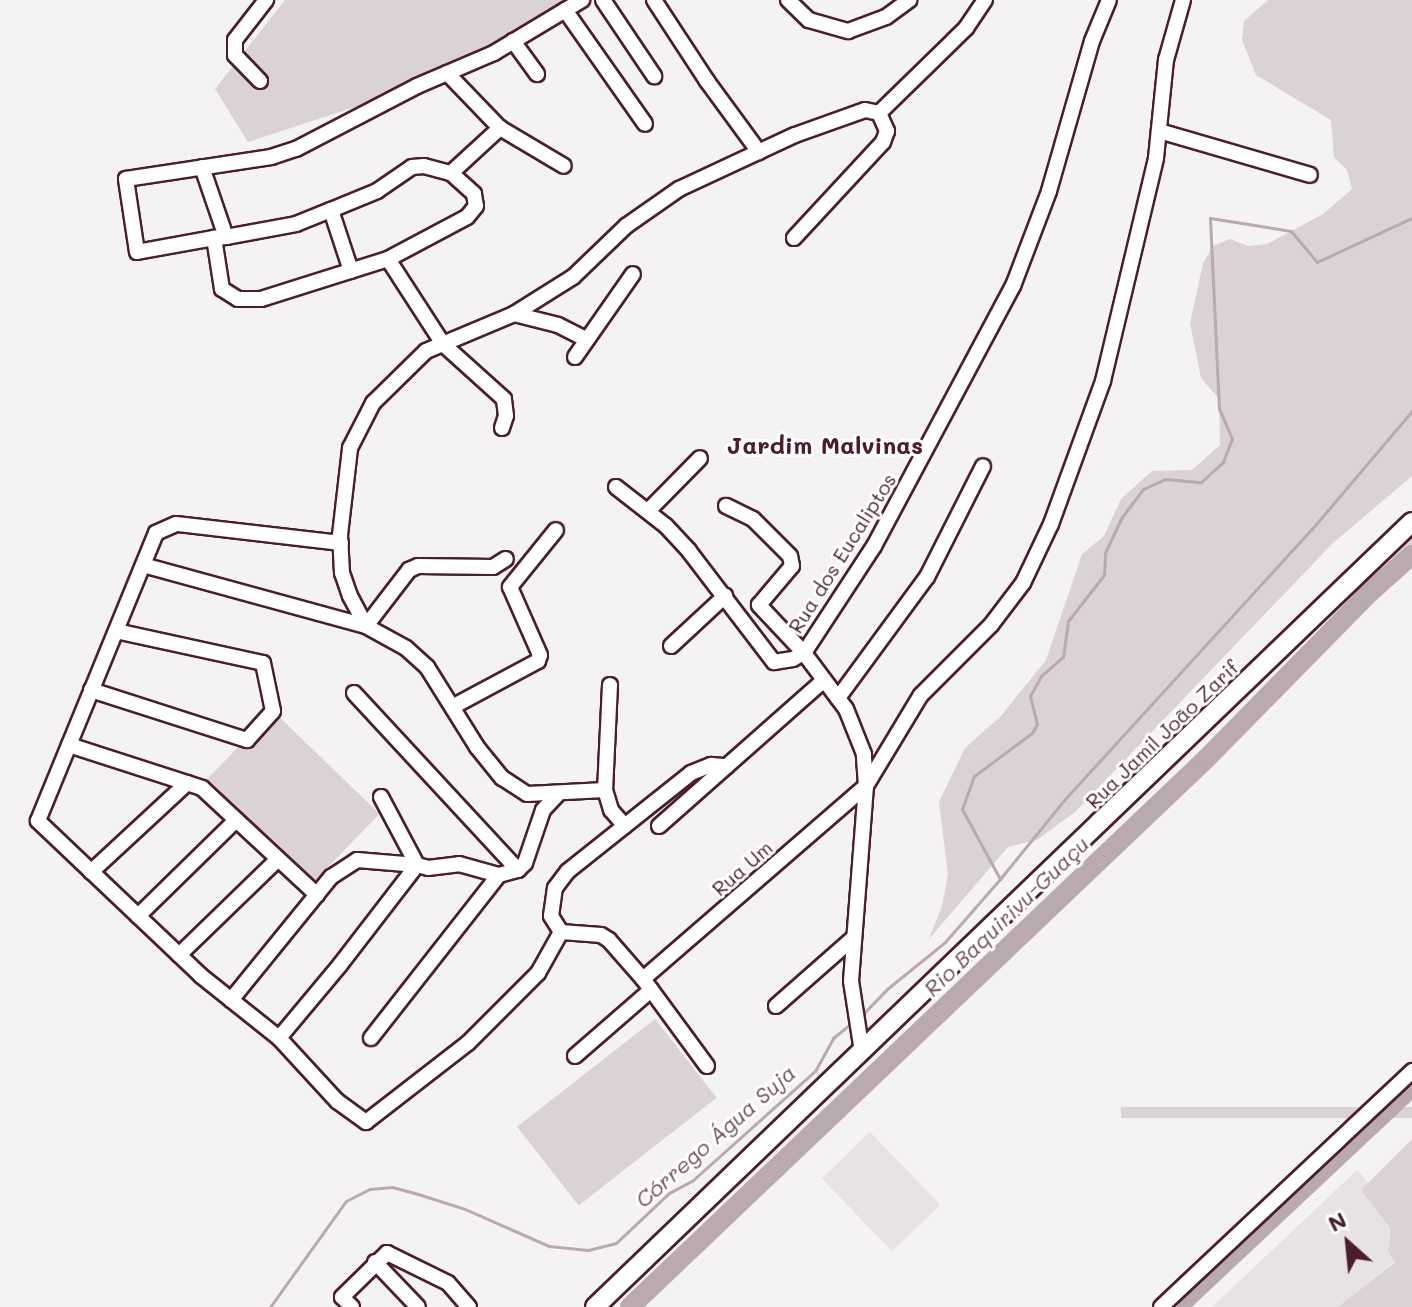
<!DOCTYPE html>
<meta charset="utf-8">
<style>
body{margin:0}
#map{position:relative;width:1412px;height:1307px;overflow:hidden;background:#f4f2f2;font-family:Mali,sans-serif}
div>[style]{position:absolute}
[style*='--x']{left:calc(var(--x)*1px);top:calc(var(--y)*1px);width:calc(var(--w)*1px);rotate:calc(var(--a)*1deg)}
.built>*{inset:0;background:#e7e2e3;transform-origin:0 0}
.green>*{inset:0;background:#dbd2d5;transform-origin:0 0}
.stream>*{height:3px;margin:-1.5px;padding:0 1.5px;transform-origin:1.5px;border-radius:1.5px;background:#baa9ae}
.canal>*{height:12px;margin:-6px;padding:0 6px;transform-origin:6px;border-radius:6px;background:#baa9ae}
.river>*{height:20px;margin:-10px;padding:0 10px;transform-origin:10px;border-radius:10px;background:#baa9ae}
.roads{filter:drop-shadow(2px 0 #4a1f2b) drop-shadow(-2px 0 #4a1f2b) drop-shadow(0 2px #4a1f2b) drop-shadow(0 -2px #4a1f2b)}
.minor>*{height:14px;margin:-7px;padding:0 7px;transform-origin:7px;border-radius:7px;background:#fff}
.secondary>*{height:18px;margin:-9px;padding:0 9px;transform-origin:9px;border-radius:9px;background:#fff}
span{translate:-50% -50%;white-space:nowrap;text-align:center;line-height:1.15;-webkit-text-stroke:6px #fff;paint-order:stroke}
.street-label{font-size:20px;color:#4a1f2b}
.water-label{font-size:22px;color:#714f59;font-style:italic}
.quarter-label{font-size:24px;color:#4a1f2b;font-weight:700}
.north{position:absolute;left:1308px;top:1203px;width:80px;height:80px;-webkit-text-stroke:6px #fff;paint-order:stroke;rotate:333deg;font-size:22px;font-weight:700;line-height:32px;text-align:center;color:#4a1f2b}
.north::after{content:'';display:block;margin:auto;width:28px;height:36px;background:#4a1f2b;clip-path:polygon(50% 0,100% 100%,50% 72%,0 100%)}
</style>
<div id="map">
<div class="built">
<i style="left:870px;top:1132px;width:101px;height:67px;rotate:46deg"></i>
<i style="clip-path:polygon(1357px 1170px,1370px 1185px,1394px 1227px,1397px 1259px,1339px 1307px,1212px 1307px)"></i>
</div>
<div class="green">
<i style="clip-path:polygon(285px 0,582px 0,407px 90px,248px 142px,215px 89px)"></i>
<i style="clip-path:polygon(1268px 0,1412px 0,1412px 476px,1332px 544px,1075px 812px,1037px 840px,1008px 847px,929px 939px,942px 906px,948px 875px,939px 802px,965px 748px,1001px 716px,1046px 660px,1082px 554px,1104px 536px,1121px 499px,1152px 471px,1192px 470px,1220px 445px,1219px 399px,1201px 378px,1190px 323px,1203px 263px,1213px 246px,1230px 239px,1248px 246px,1267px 244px,1323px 214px,1352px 189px,1347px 170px,1334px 157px,1331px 120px,1256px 75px,1242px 40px,1244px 21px)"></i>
<i style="clip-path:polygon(1412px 535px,1412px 545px,1334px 620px,1298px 664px,1263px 698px,1257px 697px)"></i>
<i style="left:273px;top:711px;width:148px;height:105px;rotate:44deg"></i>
<i style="left:655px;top:1019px;width:100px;height:175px;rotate:52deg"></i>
<i style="left:1412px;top:1107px;width:11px;height:291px;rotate:90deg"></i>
<i style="clip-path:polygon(1412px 1139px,1412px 1307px,1338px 1307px,1395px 1262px,1388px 1252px,1391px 1229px,1361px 1190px)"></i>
</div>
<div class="stream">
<i style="--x:1000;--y:879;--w:103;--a:-50.9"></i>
<i style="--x:1065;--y:799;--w:365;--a:-47.6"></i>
<i style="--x:1311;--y:530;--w:156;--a:-49.7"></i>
<i style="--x:862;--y:1015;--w:36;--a:-46"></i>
<i style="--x:887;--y:989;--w:75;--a:-39"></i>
<i style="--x:945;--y:942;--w:84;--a:-48.9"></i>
<i style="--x:1000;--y:879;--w:80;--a:-118.5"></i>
<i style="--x:962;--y:809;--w:35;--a:-70"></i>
<i style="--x:974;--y:776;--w:72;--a:-36.6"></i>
<i style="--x:1032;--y:733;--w:10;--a:-61"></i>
<i style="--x:1037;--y:724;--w:29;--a:-104"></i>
<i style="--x:1030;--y:696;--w:23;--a:-61"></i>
<i style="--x:1041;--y:676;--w:29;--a:-41"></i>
<i style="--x:1063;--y:657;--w:36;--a:-82"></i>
<i style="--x:1068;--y:621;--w:58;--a:-52"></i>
<i style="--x:1104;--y:575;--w:22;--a:-87"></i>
<i style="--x:1105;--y:553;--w:40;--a:-65"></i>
<i style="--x:1122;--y:517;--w:35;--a:-53"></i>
<i style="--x:1143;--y:489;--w:24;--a:-24"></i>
<i style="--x:1165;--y:479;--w:36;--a:5"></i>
<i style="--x:1201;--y:482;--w:30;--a:-42"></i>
<i style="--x:1223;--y:462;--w:25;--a:-69"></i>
<i style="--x:1232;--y:439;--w:33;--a:-113"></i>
<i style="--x:1219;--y:409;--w:191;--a:-92.7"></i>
<i style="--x:1210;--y:218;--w:82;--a:9.1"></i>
<i style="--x:1291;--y:231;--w:40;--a:50"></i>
<i style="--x:1317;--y:262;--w:105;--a:-24.9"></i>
<i style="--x:270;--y:1307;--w:130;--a:-54.4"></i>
<i style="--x:346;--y:1201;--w:27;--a:-27"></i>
<i style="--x:370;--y:1189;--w:22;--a:-5"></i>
<i style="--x:392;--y:1187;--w:27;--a:15"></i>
<i style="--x:418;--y:1194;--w:49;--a:17.7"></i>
<i style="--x:465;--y:1209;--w:92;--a:23.8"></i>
<i style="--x:549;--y:1246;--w:39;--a:6"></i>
<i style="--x:588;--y:1250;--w:29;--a:-14"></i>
<i style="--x:616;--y:1243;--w:73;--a:-43.3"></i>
<i style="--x:669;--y:1193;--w:27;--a:-28"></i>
<i style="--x:693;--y:1180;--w:164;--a:-41.8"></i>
<i style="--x:815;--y:1071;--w:38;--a:-61"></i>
<i style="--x:833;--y:1038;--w:26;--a:-39"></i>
</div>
<div class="canal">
<i style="--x:1183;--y:1307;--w:314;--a:-43.2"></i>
</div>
<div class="river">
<i style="--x:630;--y:1307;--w:795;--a:-43.57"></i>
<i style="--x:1206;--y:759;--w:231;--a:-45.5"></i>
<i style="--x:1368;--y:594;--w:59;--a:-41.6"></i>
</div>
<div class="roads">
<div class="minor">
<i style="--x:603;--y:0;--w:92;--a:56.1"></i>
<i style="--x:654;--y:0;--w:97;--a:56.8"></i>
<i style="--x:707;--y:81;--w:88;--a:53.8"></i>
<i style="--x:788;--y:0;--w:29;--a:44"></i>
<i style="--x:809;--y:20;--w:41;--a:15.8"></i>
<i style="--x:848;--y:31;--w:40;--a:-20.2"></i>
<i style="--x:886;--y:17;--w:29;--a:-36"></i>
<i style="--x:565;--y:10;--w:139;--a:54.9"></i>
<i style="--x:513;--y:41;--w:41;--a:54"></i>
<i style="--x:447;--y:73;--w:76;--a:46.1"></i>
<i style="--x:500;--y:128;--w:74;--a:30.7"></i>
<i style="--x:260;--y:81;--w:36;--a:-134"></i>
<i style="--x:235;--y:55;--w:15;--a:-90"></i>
<i style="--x:235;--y:40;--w:51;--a:-52.2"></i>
<i style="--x:879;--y:113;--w:122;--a:-44.3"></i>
<i style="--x:966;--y:28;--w:34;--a:-56"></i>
<i style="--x:1159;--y:131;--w:157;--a:16.2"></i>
<i style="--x:202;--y:167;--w:74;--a:71.1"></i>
<i style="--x:226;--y:237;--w:10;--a:174"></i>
<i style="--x:451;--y:173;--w:67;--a:-42.6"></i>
<i style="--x:331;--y:210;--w:50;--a:-22.4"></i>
<i style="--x:377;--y:191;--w:42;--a:-34.4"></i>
<i style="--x:412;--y:167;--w:12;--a:-5"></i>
<i style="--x:424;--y:166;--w:28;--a:15"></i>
<i style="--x:451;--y:173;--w:31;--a:42"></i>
<i style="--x:474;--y:194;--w:12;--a:81"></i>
<i style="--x:476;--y:206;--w:14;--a:129"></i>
<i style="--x:467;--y:217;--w:89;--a:152"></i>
<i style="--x:226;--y:237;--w:71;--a:-10.5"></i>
<i style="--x:296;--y:224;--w:38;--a:-22"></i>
<i style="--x:331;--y:210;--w:64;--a:71.8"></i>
<i style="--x:514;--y:314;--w:45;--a:14"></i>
<i style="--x:558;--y:325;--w:31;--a:27"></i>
<i style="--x:575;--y:357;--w:101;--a:-55.1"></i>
<i style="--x:502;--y:428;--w:13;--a:-72"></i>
<i style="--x:506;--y:416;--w:17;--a:-97"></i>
<i style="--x:504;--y:399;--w:82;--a:-138"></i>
<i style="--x:443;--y:344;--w:101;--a:-122.9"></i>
<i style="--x:388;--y:259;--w:133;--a:162.5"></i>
<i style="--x:261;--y:299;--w:23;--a:180"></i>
<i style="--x:238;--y:299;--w:19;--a:-148"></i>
<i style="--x:222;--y:289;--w:52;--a:-98.9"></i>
<i style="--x:214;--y:238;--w:78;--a:169.7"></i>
<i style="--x:137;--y:252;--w:74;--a:-98.6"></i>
<i style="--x:126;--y:179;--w:147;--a:-8.6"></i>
<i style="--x:271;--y:157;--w:26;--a:-18"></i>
<i style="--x:296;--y:149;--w:136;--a:-27.5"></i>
<i style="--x:417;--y:86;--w:84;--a:-23.2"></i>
<i style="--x:494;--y:53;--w:103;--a:-31.1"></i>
<i style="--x:616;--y:487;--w:63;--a:38"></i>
<i style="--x:666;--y:526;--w:34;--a:47"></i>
<i style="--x:689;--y:551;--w:140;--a:52.6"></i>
<i style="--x:774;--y:662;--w:19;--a:-9"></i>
<i style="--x:793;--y:659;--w:13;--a:-29"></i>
<i style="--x:804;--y:653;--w:66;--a:-133.2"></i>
<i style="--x:759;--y:605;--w:51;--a:-49.8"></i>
<i style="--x:792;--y:566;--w:10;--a:-101"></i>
<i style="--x:790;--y:556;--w:52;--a:-135"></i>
<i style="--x:753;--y:519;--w:30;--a:-154"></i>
<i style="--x:648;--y:511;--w:74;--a:-45.5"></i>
<i style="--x:341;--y:543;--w:166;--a:-173.4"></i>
<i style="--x:176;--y:524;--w:22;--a:156"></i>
<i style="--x:156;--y:533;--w:311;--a:112.3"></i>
<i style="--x:38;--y:821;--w:224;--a:43.5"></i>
<i style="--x:200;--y:975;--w:101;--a:38.6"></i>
<i style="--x:279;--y:1038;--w:86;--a:47.4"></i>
<i style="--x:337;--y:1101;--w:36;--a:36"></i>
<i style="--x:366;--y:1122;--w:129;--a:-37.8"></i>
<i style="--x:468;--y:1043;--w:99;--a:-45"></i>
<i style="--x:538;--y:973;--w:47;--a:-60.7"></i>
<i style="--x:143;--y:565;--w:231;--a:15.3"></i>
<i style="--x:366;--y:626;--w:71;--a:-52.5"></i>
<i style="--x:409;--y:570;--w:10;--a:-24"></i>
<i style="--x:418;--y:566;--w:75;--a:0.8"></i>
<i style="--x:493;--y:567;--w:15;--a:-32"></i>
<i style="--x:671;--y:646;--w:74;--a:-42.8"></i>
<i style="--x:610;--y:685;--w:105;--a:92.7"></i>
<i style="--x:605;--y:790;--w:21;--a:73"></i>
<i style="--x:611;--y:810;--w:21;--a:49"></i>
<i style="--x:91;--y:690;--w:164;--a:17.8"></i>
<i style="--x:247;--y:740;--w:39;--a:-48"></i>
<i style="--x:273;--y:711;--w:49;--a:-101.8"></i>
<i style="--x:263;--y:663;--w:150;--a:-167.7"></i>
<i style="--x:354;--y:693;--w:241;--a:47.2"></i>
<i style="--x:838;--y:698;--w:150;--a:-53.7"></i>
<i style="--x:927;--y:577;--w:124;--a:-63.2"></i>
<i style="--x:454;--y:706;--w:95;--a:-28.2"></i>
<i style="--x:538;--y:661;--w:6;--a:-72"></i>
<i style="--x:540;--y:655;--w:74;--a:-113.8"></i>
<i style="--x:510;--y:587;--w:73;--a:-51.1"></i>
<i style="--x:69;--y:745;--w:140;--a:17.9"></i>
<i style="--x:202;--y:788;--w:157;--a:42.9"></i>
<i style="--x:605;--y:790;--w:78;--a:177.1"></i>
<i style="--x:527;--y:794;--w:30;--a:-147"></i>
<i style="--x:502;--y:778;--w:40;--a:-129"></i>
<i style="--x:477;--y:747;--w:94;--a:-122"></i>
<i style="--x:427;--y:667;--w:28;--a:-138"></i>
<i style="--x:406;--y:648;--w:46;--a:-151.2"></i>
<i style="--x:366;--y:626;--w:34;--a:-118"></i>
<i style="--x:350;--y:596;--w:24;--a:-109"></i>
<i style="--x:342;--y:573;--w:38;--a:-93"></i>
<i style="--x:340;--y:535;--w:88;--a:-83.4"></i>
<i style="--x:350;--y:448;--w:51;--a:-62.9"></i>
<i style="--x:373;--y:403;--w:74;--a:-44.5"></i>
<i style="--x:426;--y:351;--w:95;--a:-22.8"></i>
<i style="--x:514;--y:314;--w:70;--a:-32.1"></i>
<i style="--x:573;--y:277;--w:74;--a:-43.9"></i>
<i style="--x:626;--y:226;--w:65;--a:-34.9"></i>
<i style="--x:679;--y:189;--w:128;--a:-25"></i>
<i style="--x:795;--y:135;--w:74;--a:-19.7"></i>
<i style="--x:865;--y:110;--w:14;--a:12"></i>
<i style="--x:879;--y:113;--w:20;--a:66"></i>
<i style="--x:887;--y:131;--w:12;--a:110"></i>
<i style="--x:883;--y:142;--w:131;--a:132.8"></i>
<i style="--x:381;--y:797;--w:77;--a:62.1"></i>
<i style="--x:417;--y:865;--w:11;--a:15"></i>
<i style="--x:428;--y:868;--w:31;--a:-7"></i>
<i style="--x:459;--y:864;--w:41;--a:15.4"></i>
<i style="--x:499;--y:875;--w:20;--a:-15"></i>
<i style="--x:518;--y:870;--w:10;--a:-45"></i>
<i style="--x:525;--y:863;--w:56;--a:-71.2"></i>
<i style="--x:543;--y:810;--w:22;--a:-47"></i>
<i style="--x:659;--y:826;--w:220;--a:-41.5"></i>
<i style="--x:91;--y:872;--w:131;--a:-42.8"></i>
<i style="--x:138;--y:916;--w:137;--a:-44.4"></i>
<i style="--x:179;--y:955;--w:136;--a:-44.1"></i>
<i style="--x:643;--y:979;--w:295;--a:-40.9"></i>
<i style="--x:866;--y:786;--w:106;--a:-58.9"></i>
<i style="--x:921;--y:695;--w:99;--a:-45"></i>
<i style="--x:991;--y:625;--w:53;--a:-52.7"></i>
<i style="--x:1023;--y:583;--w:65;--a:-64.6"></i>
<i style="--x:1051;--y:524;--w:152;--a:-70"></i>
<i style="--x:1103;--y:381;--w:229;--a:-76.6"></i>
<i style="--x:1156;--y:158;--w:99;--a:-84.2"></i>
<i style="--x:1166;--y:60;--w:62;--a:-74.2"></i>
<i style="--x:231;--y:1000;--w:159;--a:-50.9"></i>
<i style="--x:331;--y:877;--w:31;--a:-33"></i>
<i style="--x:357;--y:860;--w:60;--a:4.8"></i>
<i style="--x:417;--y:865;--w:126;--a:127.6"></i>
<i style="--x:340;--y:965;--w:95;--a:129.9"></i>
<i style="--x:776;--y:1006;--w:103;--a:-41.4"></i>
<i style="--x:371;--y:1038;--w:207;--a:-51.9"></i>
<i style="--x:862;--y:1052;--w:72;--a:-98.8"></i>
<i style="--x:851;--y:981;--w:196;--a:-85.6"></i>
<i style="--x:866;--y:786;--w:32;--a:-94"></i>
<i style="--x:864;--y:754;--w:48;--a:-111.8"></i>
<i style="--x:846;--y:709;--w:70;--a:-126.9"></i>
<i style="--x:804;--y:653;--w:128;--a:-56.8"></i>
<i style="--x:874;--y:546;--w:295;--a:-61.9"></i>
<i style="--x:1013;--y:286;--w:102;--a:-69.2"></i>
<i style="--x:1049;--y:191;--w:156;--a:-74"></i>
<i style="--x:1092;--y:41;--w:44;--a:-67.5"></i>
<i style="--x:575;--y:1056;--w:101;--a:-41"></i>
<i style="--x:707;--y:1066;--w:108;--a:-126.3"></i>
<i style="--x:643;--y:979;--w:52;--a:-131.1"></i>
<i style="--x:609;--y:940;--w:9;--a:-148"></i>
<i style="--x:601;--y:935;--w:40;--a:-175.7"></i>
<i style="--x:561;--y:932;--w:19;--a:-122"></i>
<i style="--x:551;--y:916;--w:28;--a:-82"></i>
<i style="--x:555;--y:888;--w:21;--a:-53"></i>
<i style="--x:568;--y:871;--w:157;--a:-38.5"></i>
<i style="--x:691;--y:773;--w:22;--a:-22"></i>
<i style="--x:711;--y:765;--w:16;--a:4"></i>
<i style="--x:375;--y:1262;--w:62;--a:46.3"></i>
<i style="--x:352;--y:1307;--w:14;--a:-135"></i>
<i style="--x:342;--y:1297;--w:63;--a:-44.4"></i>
<i style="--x:387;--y:1253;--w:68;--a:26.2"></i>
<i style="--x:448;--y:1283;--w:32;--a:49"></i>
<i style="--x:1161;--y:1307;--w:345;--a:-43.2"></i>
</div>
<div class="secondary">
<i style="--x:595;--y:1307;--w:1133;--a:-43.86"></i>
</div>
</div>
<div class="street-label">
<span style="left:842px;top:553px;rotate:-58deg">Rua dos Eucaliptos</span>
<span style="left:1162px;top:734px;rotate:-44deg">Rua Jamil João Zarif</span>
<span style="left:742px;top:868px;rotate:-41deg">Rua Um</span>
</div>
<div class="water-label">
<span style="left:1006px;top:916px;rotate:-44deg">Rio Baquirivu-Guaçu</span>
<span style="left:715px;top:1136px;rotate:-41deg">Córrego Água Suja</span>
</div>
<div class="quarter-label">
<span style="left:825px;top:445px">Jardim Malvinas</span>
</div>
<div class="north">N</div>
</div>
